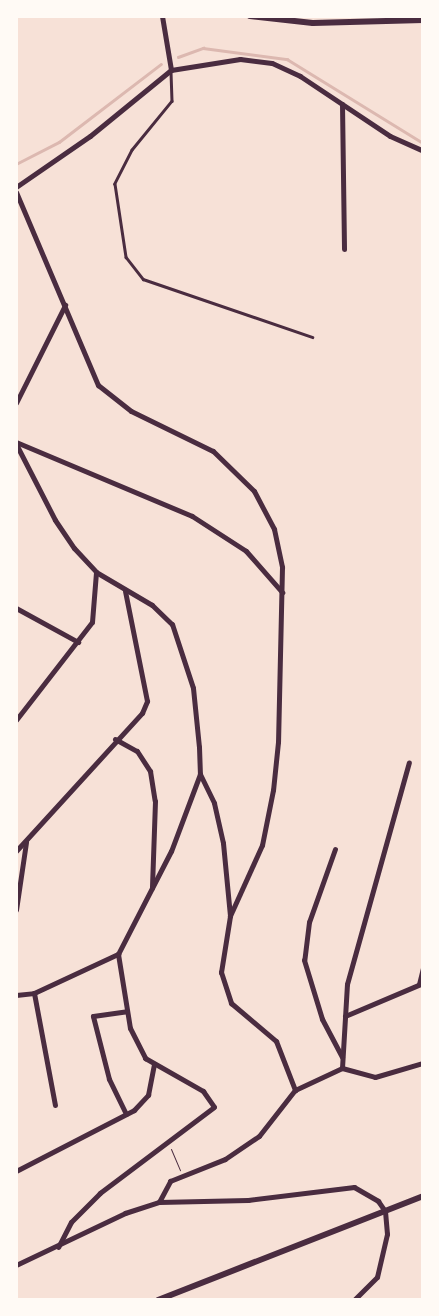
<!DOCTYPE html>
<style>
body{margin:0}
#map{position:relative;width:439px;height:1316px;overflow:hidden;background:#f7e1d7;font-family:Rubik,sans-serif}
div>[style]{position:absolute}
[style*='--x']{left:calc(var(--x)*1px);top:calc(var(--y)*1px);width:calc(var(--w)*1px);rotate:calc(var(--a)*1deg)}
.stream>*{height:2.5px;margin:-1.25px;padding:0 1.25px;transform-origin:1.25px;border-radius:1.25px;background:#dcb8b0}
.path>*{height:1px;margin:-0.5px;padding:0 0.5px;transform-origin:0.5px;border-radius:0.5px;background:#4a2c40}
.service>*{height:2.5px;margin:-1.25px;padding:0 1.25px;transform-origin:1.25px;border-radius:1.25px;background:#4a2c40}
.minor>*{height:5px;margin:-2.5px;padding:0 2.5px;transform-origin:2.5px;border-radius:2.5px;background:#4a2c40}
.tertiary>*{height:6px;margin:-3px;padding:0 3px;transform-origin:3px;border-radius:3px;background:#4a2c40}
span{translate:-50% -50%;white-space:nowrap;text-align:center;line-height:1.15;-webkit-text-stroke:4px #fffaf5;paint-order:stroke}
.frame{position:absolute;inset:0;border:18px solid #fffaf5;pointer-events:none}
</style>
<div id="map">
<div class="stream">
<i style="--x:178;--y:57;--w:27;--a:-20"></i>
<i style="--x:203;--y:48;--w:85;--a:7.5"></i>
<i style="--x:287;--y:59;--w:160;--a:31.7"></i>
<i style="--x:16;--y:164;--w:48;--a:-27.1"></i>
<i style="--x:59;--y:142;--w:128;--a:-37.4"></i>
</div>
<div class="path">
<i style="--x:171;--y:1149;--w:23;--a:67"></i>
</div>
<div class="service">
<i style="--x:171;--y:72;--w:29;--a:88"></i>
<i style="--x:172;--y:101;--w:63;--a:129.2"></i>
<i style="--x:132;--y:150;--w:38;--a:117"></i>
<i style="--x:115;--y:184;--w:74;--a:81.4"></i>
<i style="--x:126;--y:257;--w:28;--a:52"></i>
<i style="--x:143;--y:279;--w:179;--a:18.9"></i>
</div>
<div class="minor">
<i style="--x:162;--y:16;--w:55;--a:80.5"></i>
<i style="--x:171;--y:70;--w:70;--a:-9.1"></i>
<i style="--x:240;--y:59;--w:32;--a:7"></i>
<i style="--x:272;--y:63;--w:31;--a:25"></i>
<i style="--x:300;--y:76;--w:108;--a:33.7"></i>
<i style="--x:390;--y:136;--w:36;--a:24"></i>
<i style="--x:342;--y:104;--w:145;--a:89.2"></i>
<i style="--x:16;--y:187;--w:90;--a:-34.6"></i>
<i style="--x:90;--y:136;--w:104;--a:-39.2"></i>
<i style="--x:16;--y:192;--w:210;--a:67"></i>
<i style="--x:98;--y:385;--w:42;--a:38.2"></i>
<i style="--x:131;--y:411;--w:91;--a:26"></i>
<i style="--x:213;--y:451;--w:57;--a:44.3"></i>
<i style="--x:254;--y:491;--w:43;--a:62.2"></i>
<i style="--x:274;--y:529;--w:39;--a:78"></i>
<i style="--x:282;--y:567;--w:175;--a:91.3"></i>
<i style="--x:278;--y:742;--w:48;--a:95.9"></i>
<i style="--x:273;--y:790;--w:56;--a:101.3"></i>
<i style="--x:262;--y:845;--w:78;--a:114.3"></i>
<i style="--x:230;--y:916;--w:57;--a:99.1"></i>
<i style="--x:221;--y:972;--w:33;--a:72"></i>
<i style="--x:231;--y:1003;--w:59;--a:40.2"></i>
<i style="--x:276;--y:1041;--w:53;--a:68.8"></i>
<i style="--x:16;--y:403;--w:110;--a:-63.4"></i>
<i style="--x:16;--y:442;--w:191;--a:22.8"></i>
<i style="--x:192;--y:516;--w:64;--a:32.9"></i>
<i style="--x:246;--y:551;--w:55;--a:48.7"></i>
<i style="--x:16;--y:444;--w:85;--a:62.8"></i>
<i style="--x:55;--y:520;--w:34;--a:56"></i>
<i style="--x:74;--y:548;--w:33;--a:47"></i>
<i style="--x:96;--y:572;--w:65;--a:30.5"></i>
<i style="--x:152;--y:605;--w:28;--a:44"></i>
<i style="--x:172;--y:624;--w:67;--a:71.8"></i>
<i style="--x:193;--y:688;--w:59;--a:84.2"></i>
<i style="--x:199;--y:747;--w:27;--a:88"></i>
<i style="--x:200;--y:774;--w:82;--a:110.6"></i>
<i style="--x:171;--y:851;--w:116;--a:117.2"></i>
<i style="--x:118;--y:954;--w:75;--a:80.8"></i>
<i style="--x:130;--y:1028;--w:34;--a:63"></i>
<i style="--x:145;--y:1058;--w:67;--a:29.6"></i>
<i style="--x:203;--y:1091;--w:19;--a:55"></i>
<i style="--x:214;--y:1107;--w:143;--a:143"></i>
<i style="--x:100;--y:1193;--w:41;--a:135"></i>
<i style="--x:71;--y:1222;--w:28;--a:117"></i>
<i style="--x:16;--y:608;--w:71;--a:28.7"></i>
<i style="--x:16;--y:720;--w:124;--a:-52.2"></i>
<i style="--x:92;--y:622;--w:50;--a:-85.4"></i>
<i style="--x:115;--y:739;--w:25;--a:29"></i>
<i style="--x:137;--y:751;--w:24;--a:57"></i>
<i style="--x:150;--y:771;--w:30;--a:81"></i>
<i style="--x:155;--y:801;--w:87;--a:92"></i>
<i style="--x:200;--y:774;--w:32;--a:64"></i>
<i style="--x:214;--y:803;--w:41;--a:77.3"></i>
<i style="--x:223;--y:843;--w:73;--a:84.5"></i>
<i style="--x:335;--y:849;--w:77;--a:109.6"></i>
<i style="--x:309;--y:922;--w:38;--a:97"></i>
<i style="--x:304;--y:960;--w:62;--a:73"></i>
<i style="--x:322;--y:1019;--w:43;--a:62.2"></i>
<i style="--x:16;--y:851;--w:187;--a:-47.6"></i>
<i style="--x:142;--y:713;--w:13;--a:-67"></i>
<i style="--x:147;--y:701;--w:112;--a:-101.3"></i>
<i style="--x:16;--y:910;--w:69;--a:-81.6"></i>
<i style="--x:419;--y:984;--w:16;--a:-76"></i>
<i style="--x:34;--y:993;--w:114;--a:79.4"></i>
<i style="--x:16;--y:995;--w:18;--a:-6"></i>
<i style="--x:34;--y:993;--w:93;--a:-24.9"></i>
<i style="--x:345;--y:1016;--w:85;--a:-22.9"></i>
<i style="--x:342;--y:1068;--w:84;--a:-86.6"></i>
<i style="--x:347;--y:984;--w:230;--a:-74.4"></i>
<i style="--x:342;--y:1068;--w:34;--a:15"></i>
<i style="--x:375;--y:1077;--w:50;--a:-16.3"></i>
<i style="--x:126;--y:1114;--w:39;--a:-116"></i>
<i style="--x:109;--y:1079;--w:65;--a:-104.3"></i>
<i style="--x:93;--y:1016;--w:34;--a:-8"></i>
<i style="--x:16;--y:1171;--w:133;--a:-27.3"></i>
<i style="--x:134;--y:1110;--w:21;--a:-47"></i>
<i style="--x:148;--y:1095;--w:31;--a:-79"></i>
<i style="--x:159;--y:1202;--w:24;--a:-62"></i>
<i style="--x:170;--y:1181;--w:59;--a:-21.8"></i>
<i style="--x:225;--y:1159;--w:41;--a:-34.1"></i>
<i style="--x:259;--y:1136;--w:58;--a:-52"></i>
<i style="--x:295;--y:1090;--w:52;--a:-25.1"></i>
<i style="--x:16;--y:1265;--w:121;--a:-25.5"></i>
<i style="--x:125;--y:1213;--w:36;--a:-18"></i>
<i style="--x:159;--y:1202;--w:89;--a:-1.3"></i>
<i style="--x:248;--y:1200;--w:107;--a:-7"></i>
<i style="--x:354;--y:1187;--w:28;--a:30"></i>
<i style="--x:378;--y:1201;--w:12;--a:55"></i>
<i style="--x:385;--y:1211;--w:23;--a:85"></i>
<i style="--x:387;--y:1234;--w:44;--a:103.1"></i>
<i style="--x:377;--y:1277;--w:33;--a:135"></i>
</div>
<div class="tertiary">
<i style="--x:250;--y:16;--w:63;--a:6.3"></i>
<i style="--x:313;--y:23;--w:110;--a:-1.6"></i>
<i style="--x:158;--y:1300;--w:285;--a:-21.4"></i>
</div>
<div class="frame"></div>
</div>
